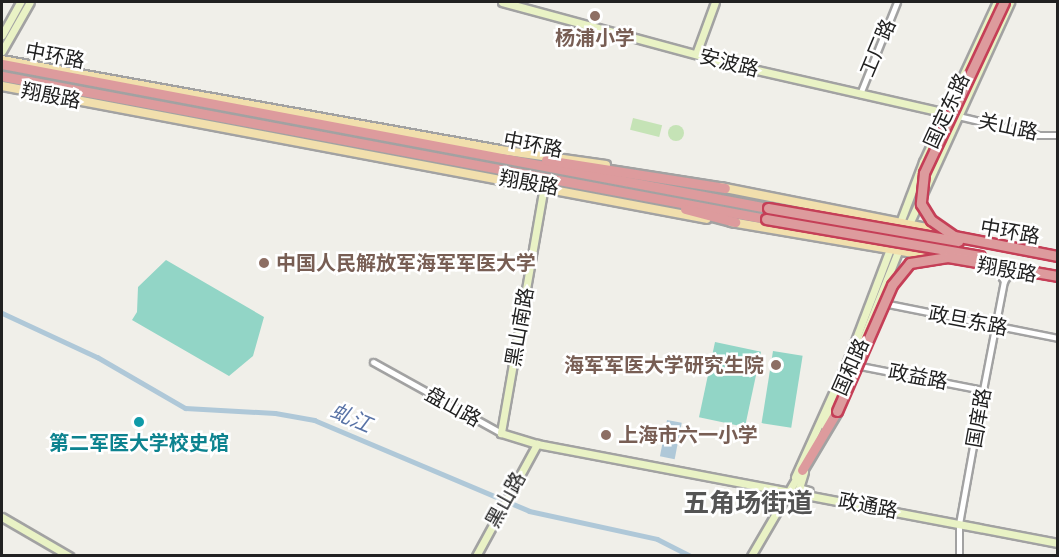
<!DOCTYPE html>
<meta charset="utf-8">
<style>
body{margin:0}
#map{position:relative;width:1059px;height:557px;overflow:hidden;background:#f0efe9;font-family:Helvetica,"Noto Sans SC",sans-serif}
div>[style]{position:absolute}
[style*='--x']{left:calc(var(--x)*1px);top:calc(var(--y)*1px);width:calc(var(--w)*1px);rotate:calc(var(--a)*1deg)}
.grass>*{inset:0;background:#c5e3b6;transform-origin:0 0}
.round{border-radius:50%}
.pitch>*{inset:0;background:#92d5c6;transform-origin:0 0}
.water>*{inset:0;background:#afc8d8;transform-origin:0 0}
.canal>*{height:5px;margin:-2.5px;padding:0 2.5px;transform-origin:2.5px;border-radius:2.5px;background:#afc8d8}
.roads{filter:drop-shadow(2px 0 #a2a2a2) drop-shadow(-2px 0 #a2a2a2) drop-shadow(0 2px #a2a2a2) drop-shadow(0 -2px #a2a2a2)}
.street>*{height:5px;margin:-2.5px;padding:0 2.5px;transform-origin:2.5px;border-radius:2.5px;background:#fff}
.secondary>*{height:7px;margin:-3.5px;padding:0 3.5px;transform-origin:3.5px;border-radius:3.5px;background:#e9f2c5}
.primary>*{height:8px;margin:-4px;padding:0 4px;transform-origin:4px;border-radius:4px;background:#f1dfad}
.highway>*{height:9px;margin:-4.5px;padding:0 4.5px;transform-origin:4.5px;border-radius:4.5px;background:#dd9b9d}
.bridges{filter:drop-shadow(2px 0 #c53f57) drop-shadow(-2px 0 #c53f57) drop-shadow(0 2px #c53f57) drop-shadow(0 -2px #c53f57)}
.highway-bridge>*{height:9px;margin:-4.5px;padding:0 4.5px;transform-origin:4.5px;border-radius:4.5px;background:#dd9b9d}
.dots>*{width:16px;height:16px;translate:-50% -50%;box-sizing:border-box;border:3px solid #fff;border-radius:50%}
span{translate:-50% -50%;white-space:nowrap;text-align:center;line-height:1.15;-webkit-text-stroke:5px #fff;paint-order:stroke}
.education-label{font-size:20px;color:#785e54;font-weight:700}
.left{translate:0 -50%;text-align:left}
.right{translate:-100% -50%;text-align:right}
.street-label{font-size:20px;color:#212121}
.culture-label{font-size:20px;color:#0d838f;font-weight:700}
.water-label{font-size:21px;color:#5973a6;font-style:italic}
.district-label{font-size:26px;color:#545454;font-weight:700}
.frame{position:absolute;inset:0;border:3px solid #212121;pointer-events:none}
</style>
<div id="map">
<div class="grass">
<i style="left:633px;top:118px;width:30px;height:12px;rotate:14deg"></i>
<i class="round" style="left:668px;top:125px;width:16px;height:16px"></i>
</div>
<div class="pitch">
<i style="clip-path:polygon(166px 260px,264px 317px,253px 356px,229px 376px,132px 320px,137px 312px,138px 287px)"></i>
<i style="left:715px;top:342px;width:47px;height:77px;rotate:12deg"></i>
<i style="left:773px;top:351px;width:30px;height:73px;rotate:9deg"></i>
</div>
<div class="water">
<i style="left:667px;top:420px;width:15px;height:37px;rotate:11deg"></i>
</div>
<div class="canal">
<i style="--x:2;--y:313;--w:105;--a:24.9"></i>
<i style="--x:97;--y:357;--w:102;--a:30.1"></i>
<i style="--x:185;--y:408;--w:90;--a:3.2"></i>
<i style="--x:275;--y:413;--w:40;--a:10"></i>
<i style="--x:314;--y:420;--w:233;--a:22.9"></i>
<i style="--x:529;--y:511;--w:131;--a:12.3"></i>
<i style="--x:657;--y:539;--w:38;--a:27"></i>
</div>
<div class="roads">
<div class="street">
<i style="--x:860;--y:94;--w:99;--a:-68.1"></i>
<i style="--x:958;--y:116;--w:82;--a:13.4"></i>
<i style="--x:1038;--y:135;--w:20;--a:0"></i>
<i style="--x:995;--y:268;--w:16;--a:55"></i>
<i style="--x:883;--y:303;--w:178;--a:11.3"></i>
<i style="--x:373;--y:362;--w:146;--a:29"></i>
<i style="--x:855;--y:365;--w:130;--a:11.1"></i>
<i style="--x:959;--y:556;--w:32;--a:-90"></i>
<i style="--x:959;--y:524;--w:136;--a:-79.8"></i>
<i style="--x:983;--y:390;--w:111;--a:-79.1"></i>
<i style="--x:1004;--y:281;--w:12;--a:-55"></i>
</div>
<div class="secondary">
<i style="--x:502;--y:2;--w:241;--a:15.1"></i>
<i style="--x:735;--y:65;--w:221;--a:12.8"></i>
<i style="--x:2;--y:35;--w:38;--a:-61"></i>
<i style="--x:2;--y:51;--w:56;--a:-60.3"></i>
<i style="--x:696;--y:54;--w:55;--a:-69.9"></i>
<i style="--x:544;--y:186;--w:251;--a:99.9"></i>
<i style="--x:501;--y:433;--w:38;--a:17"></i>
<i style="--x:537;--y:444;--w:530;--a:10.76"></i>
<i style="--x:859;--y:349;--w:135;--a:-68.2"></i>
<i style="--x:909;--y:224;--w:244;--a:-65.5"></i>
<i style="--x:824;--y:425;--w:52;--a:-63.9"></i>
<i style="--x:804;--y:472;--w:17;--a:107"></i>
<i style="--x:799;--y:488;--w:10;--a:17"></i>
<i style="--x:795;--y:477;--w:126;--a:-65.7"></i>
<i style="--x:847;--y:362;--w:214;--a:-69.2"></i>
<i style="--x:923;--y:162;--w:176;--a:-65.2"></i>
<i style="--x:2;--y:517;--w:78;--a:30.2"></i>
<i style="--x:476;--y:556;--w:128;--a:-61.4"></i>
<i style="--x:751;--y:556;--w:103;--a:-59.7"></i>
</div>
<div class="primary">
<i style="--x:2;--y:60;--w:506;--a:10.24"></i>
<i style="--x:500;--y:150;--w:107;--a:8.1"></i>
<i style="--x:2;--y:86;--w:717;--a:10.68"></i>
<i style="--x:720;--y:187;--w:231;--a:11.2"></i>
<i style="--x:731;--y:222;--w:207;--a:9.7"></i>
</div>
<div class="highway">
<i style="--x:2;--y:64;--w:779;--a:10.65"></i>
<i style="--x:2;--y:76;--w:777;--a:10.6"></i>
<i style="--x:546;--y:160;--w:181;--a:8.9"></i>
<i style="--x:685;--y:209;--w:52;--a:14.6"></i>
<i style="--x:802;--y:470;--w:69;--a:-59.3"></i>
</div>
</div>
<div class="bridges">
<div class="highway-bridge">
<i style="--x:1004;--y:2;--w:189;--a:115.1"></i>
<i style="--x:924;--y:173;--w:31;--a:96"></i>
<i style="--x:921;--y:204;--w:19;--a:58"></i>
<i style="--x:931;--y:220;--w:28;--a:35"></i>
<i style="--x:954;--y:236;--w:106;--a:10.9"></i>
<i style="--x:768;--y:208;--w:193;--a:9.9"></i>
<i style="--x:766;--y:219;--w:217;--a:9.8"></i>
<i style="--x:837;--y:411;--w:137;--a:-66.4"></i>
<i style="--x:892;--y:285;--w:28;--a:-51"></i>
<i style="--x:910;--y:263;--w:38;--a:-9"></i>
<i style="--x:948;--y:257;--w:112;--a:9.8"></i>
</div>
</div>
<div class="dots">
<i style="left:595px;top:16px;background:#8d6e63"></i>
<i style="left:264px;top:263px;background:#8d6e63"></i>
<i style="left:776px;top:365px;background:#8d6e63"></i>
<i style="left:139px;top:422px;background:#0f9aa8"></i>
<i style="left:606px;top:435px;background:#8d6e63"></i>
</div>
<div class="education-label">
<span style="left:595px;top:38px">杨浦小学</span>
<span class="left" style="left:276px;top:263px">中国人民解放军海军军医大学</span>
<span class="right" style="left:764px;top:365px">海军军医大学研究生院</span>
<span class="left" style="left:618px;top:435px">上海市六一小学</span>
</div>
<div class="street-label">
<span style="left:878px;top:48px;rotate:-67deg">工厂路</span>
<span style="left:55px;top:56px;rotate:11deg">中环路</span>
<span style="left:729px;top:63px;rotate:14deg">安波路</span>
<span style="left:51px;top:96px;rotate:11deg">翔殷路</span>
<span style="left:947px;top:111px;rotate:-65deg">国定东路</span>
<span style="left:1008px;top:127px;rotate:12deg">关山路</span>
<span style="left:533px;top:145px;rotate:11deg">中环路</span>
<span style="left:529px;top:183px;rotate:10deg">翔殷路</span>
<span style="left:1010px;top:232px;rotate:10deg">中环路</span>
<span style="left:1007px;top:270px;rotate:10deg">翔殷路</span>
<span style="left:968px;top:321px;rotate:11deg">政旦东路</span>
<span style="left:520px;top:327px;rotate:-80deg">黑山南路</span>
<span style="left:851px;top:367px;rotate:-66deg">国和路</span>
<span style="left:918px;top:377px;rotate:11deg">政益路</span>
<span style="left:453px;top:407px;rotate:29deg">盘山路</span>
<span style="left:979px;top:418px;rotate:-80deg">国庠路</span>
<span style="left:506px;top:500px;rotate:-61deg">黑山路</span>
<span style="left:868px;top:506px;rotate:11deg">政通路</span>
</div>
<div class="culture-label">
<span style="left:139px;top:443px">第二军医大学校史馆</span>
</div>
<div class="water-label">
<span style="left:351px;top:418px;rotate:23deg">虬江</span>
</div>
<div class="district-label">
<span style="left:748px;top:504px">五角场街道</span>
</div>
<div class="frame"></div>
</div>
